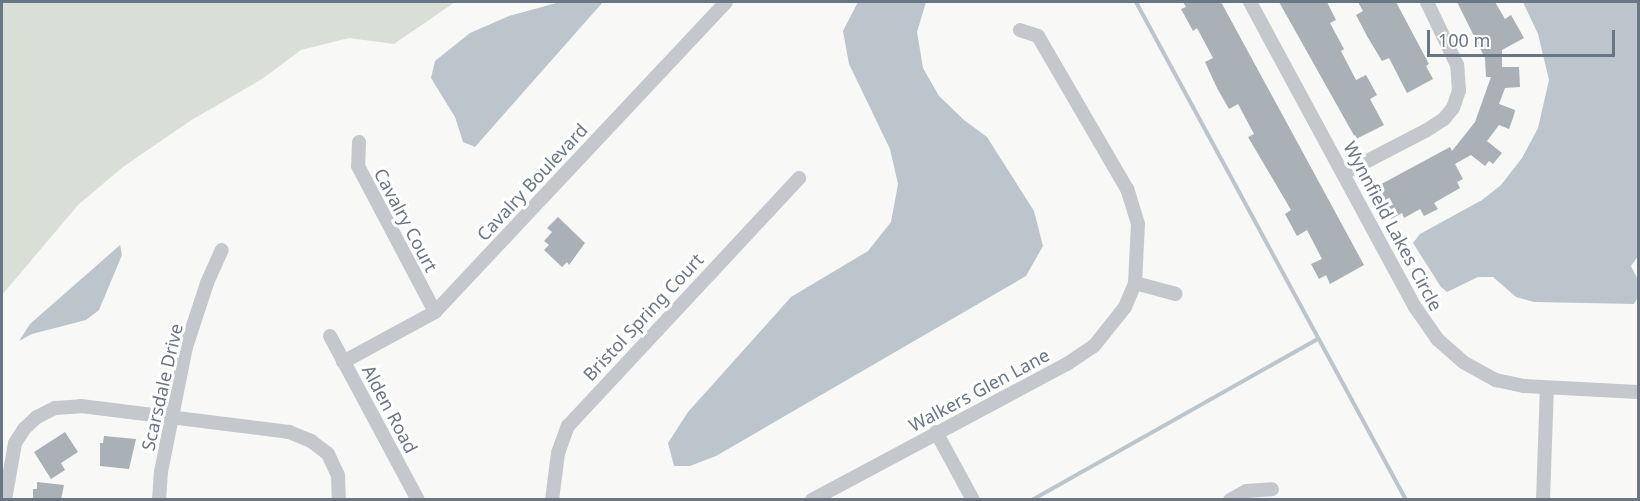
<!DOCTYPE html>
<style>
body{margin:0}
#map{position:relative;width:1640px;height:501px;overflow:hidden;background:#f8f8f6;font-family:"Noto Sans",sans-serif}
div>[style]{position:absolute}
[style*='--x']{left:calc(var(--x)*1px);top:calc(var(--y)*1px);width:calc(var(--w)*1px);rotate:calc(var(--a)*1deg)}
.green>*{inset:0;background:#d9dfd7}
.water>*{inset:0;background:#bcc5cb}
.stream>*{height:4px;margin:-2px;padding:0 2px;transform-origin:2px;border-radius:2px;background:#bcc5cb}
.building>*{inset:0;background:#a9b0b6}
.minor>*{height:14px;margin:-7px;padding:0 7px;transform-origin:7px;border-radius:7px;background:#c4c7cb}
span{translate:-50% -50%;white-space:nowrap;text-align:center;line-height:1.15;-webkit-text-stroke:6px #fff;paint-order:stroke}
.street-label{font-size:18px;color:#697684}
.frame{position:absolute;inset:0;border:3px solid #697684;pointer-events:none}
.scale{position:absolute;left:1427px;top:30px;width:188px;height:27px;box-sizing:border-box;border:3px solid #697684;border-top:0;padding-left:8px;font-size:18px;line-height:21px;white-space:nowrap;color:#697684;-webkit-text-stroke:4px #fff;paint-order:stroke}
</style>
<div id="map">
<div class="green">
<i style="clip-path:polygon(2px 2px,455px 2px,394px 44px,349px 38px,301px 50px,262px 79px,190px 121px,123px 167px,78px 205px,2px 295px)"></i>
</div>
<div class="water">
<i style="clip-path:polygon(560px 2px,603px 2px,475px 147px,463px 142px,455px 117px,431px 78px,435px 61px,470px 33px,509px 16px)"></i>
<i style="clip-path:polygon(858px 2px,926px 2px,917px 32px,923px 68px,939px 96px,964px 120px,987px 137px,1034px 211px,1043px 246px,1026px 276px,716px 456px,690px 466px,674px 466px,668px 443px,688px 412px,791px 297px,868px 251px,891px 222px,898px 184px,890px 149px,849px 64px,843px 31px)"></i>
<i style="clip-path:polygon(1523px 2px,1638px 2px,1638px 256px,1631px 266px,1638px 280px,1638px 297px,1634px 304px,1534px 302px,1516px 297px,1493px 277px,1478px 277px,1447px 292px,1441px 287px,1413px 243px,1420px 234px,1482px 200px,1501px 185px,1522px 158px,1538px 128px,1549px 80px,1538px 34px)"></i>
<i style="clip-path:polygon(120px 245px,122px 255px,99px 310px,86px 320px,32px 334px,19px 341px,30px 324px)"></i>
</div>
<div class="stream">
<i style="--x:1136;--y:2;--w:566;--a:61.53"></i>
<i style="--x:1032;--y:500;--w:328;--a:-29.4"></i>
</div>
<div class="building">
<i style="clip-path:polygon(1183px 2px,1221px 2px,1364px 265px,1330px 284px,1326px 275px,1319px 279px,1311px 264px,1322px 259px,1307px 230px,1297px 236px,1285px 214px,1291px 210px,1248px 137px,1254px 134px,1238px 104px,1229px 109px,1217px 88px,1205px 62px,1213px 58px,1197px 28px,1193px 31px,1181px 9px,1186px 7px)"></i>
<i style="clip-path:polygon(1279px 2px,1327px 2px,1336px 20px,1330px 23px,1344px 49px,1341px 51px,1356px 80px,1366px 75px,1377px 95px,1370px 99px,1384px 125px,1356px 139px)"></i>
<i style="clip-path:polygon(1358px 2px,1396px 2px,1429px 64px,1426px 66px,1433px 79px,1407px 93px,1389px 58px,1382px 61px,1367px 36px,1356px 15px,1363px 11px)"></i>
<i style="clip-path:polygon(1457px 2px,1495px 2px,1505px 19px,1511px 15px,1524px 38px,1502px 50px,1502px 67px,1519px 67px,1520px 87px,1505px 88px,1499px 104px,1515px 110px,1514px 115px,1509px 129px,1499px 125px,1487px 141px,1502px 153px,1493px 164px,1489px 161px,1485px 166px,1471px 155px,1455px 164px,1463px 179px,1457px 182px,1460px 188px,1434px 203px,1438px 209px,1424px 216px,1420px 209px,1404px 218px,1402px 213px,1391px 219px,1374px 188px,1450px 147px,1452px 151px,1475px 122px,1491px 77px,1486px 77px,1485px 58px)"></i>
<i style="clip-path:polygon(558px 217px,585px 243px,569px 265px,567px 262px,562px 267px,544px 250px,549px 245px,544px 241px,552px 232px,547px 228px)"></i>
<i style="clip-path:polygon(65px 432px,78px 452px,61px 463px,65px 470px,51px 479px,34px 452px)"></i>
<i style="clip-path:polygon(104px 436px,136px 439px,129px 469px,100px 466px,100px 443px,103px 443px)"></i>
<i style="clip-path:polygon(37px 482px,64px 485px,61px 500px,33px 500px,33px 489px,37px 489px)"></i>
</div>
<div class="minor">
<i style="--x:1250;--y:2;--w:347;--a:61.6"></i>
<i style="--x:1415;--y:307;--w:39;--a:55"></i>
<i style="--x:1437;--y:339;--w:35;--a:41"></i>
<i style="--x:1463;--y:362;--w:38;--a:29"></i>
<i style="--x:1496;--y:380;--w:29;--a:12"></i>
<i style="--x:1524;--y:386;--w:114;--a:3"></i>
<i style="--x:359;--y:142;--w:24;--a:92"></i>
<i style="--x:358;--y:166;--w:165;--a:62.2"></i>
<i style="--x:1344;--y:173;--w:93;--a:-27.4"></i>
<i style="--x:1427;--y:130;--w:20;--a:-33"></i>
<i style="--x:1444;--y:119;--w:14;--a:-51"></i>
<i style="--x:1453;--y:108;--w:18;--a:-71"></i>
<i style="--x:1459;--y:91;--w:26;--a:-94"></i>
<i style="--x:1457;--y:65;--w:70;--a:-115.5"></i>
<i style="--x:1135;--y:283;--w:42;--a:15"></i>
<i style="--x:330;--y:336;--w:186;--a:61.8"></i>
<i style="--x:343;--y:362;--w:105;--a:-28.5"></i>
<i style="--x:435;--y:312;--w:425;--a:-46.8"></i>
<i style="--x:936;--y:432;--w:77;--a:61.4"></i>
<i style="--x:5;--y:500;--w:58;--a:-80"></i>
<i style="--x:15;--y:443;--w:17;--a:-57"></i>
<i style="--x:24;--y:429;--w:18;--a:-43"></i>
<i style="--x:37;--y:417;--w:20;--a:-27"></i>
<i style="--x:55;--y:408;--w:26;--a:-4"></i>
<i style="--x:81;--y:406;--w:210;--a:7.1"></i>
<i style="--x:289;--y:432;--w:24;--a:22"></i>
<i style="--x:311;--y:441;--w:21;--a:37"></i>
<i style="--x:328;--y:454;--w:23;--a:65"></i>
<i style="--x:338;--y:475;--w:25;--a:88"></i>
<i style="--x:159;--y:500;--w:28;--a:-86"></i>
<i style="--x:161;--y:472;--w:127;--a:-78.7"></i>
<i style="--x:186;--y:347;--w:67;--a:-71.8"></i>
<i style="--x:207;--y:283;--w:36;--a:-66"></i>
<i style="--x:552;--y:500;--w:47;--a:-82.7"></i>
<i style="--x:558;--y:453;--w:29;--a:-70"></i>
<i style="--x:568;--y:426;--w:339;--a:-47"></i>
<i style="--x:812;--y:500;--w:289;--a:-28.1"></i>
<i style="--x:1067;--y:364;--w:32;--a:-34"></i>
<i style="--x:1094;--y:346;--w:50;--a:-51.5"></i>
<i style="--x:1125;--y:307;--w:26;--a:-67"></i>
<i style="--x:1135;--y:283;--w:59;--a:-87.1"></i>
<i style="--x:1138;--y:224;--w:37;--a:-107"></i>
<i style="--x:1127;--y:189;--w:177;--a:-120.2"></i>
<i style="--x:1038;--y:36;--w:19;--a:-162"></i>
<i style="--x:1230;--y:500;--w:18;--a:-29"></i>
<i style="--x:1246;--y:491;--w:26;--a:-4"></i>
<i style="--x:1543;--y:500;--w:112;--a:-88"></i>
</div>
<div class="street-label">
<span style="left:532px;top:182px;rotate:-47deg">Cavalry Boulevard</span>
<span style="left:406px;top:220px;rotate:62deg">Cavalry Court</span>
<span style="left:1393px;top:226px;rotate:62deg">Wynnfield Lakes Circle</span>
<span style="left:643px;top:317px;rotate:-47deg">Bristol Spring Court</span>
<span style="left:162px;top:387px;rotate:-77deg">Scarsdale Drive</span>
<span style="left:979px;top:390px;rotate:-28deg">Walkers Glen Lane</span>
<span style="left:390px;top:409px;rotate:62deg">Alden Road</span>
</div>
<div class="frame"></div>
<div class="scale">100 m</div>
</div>
